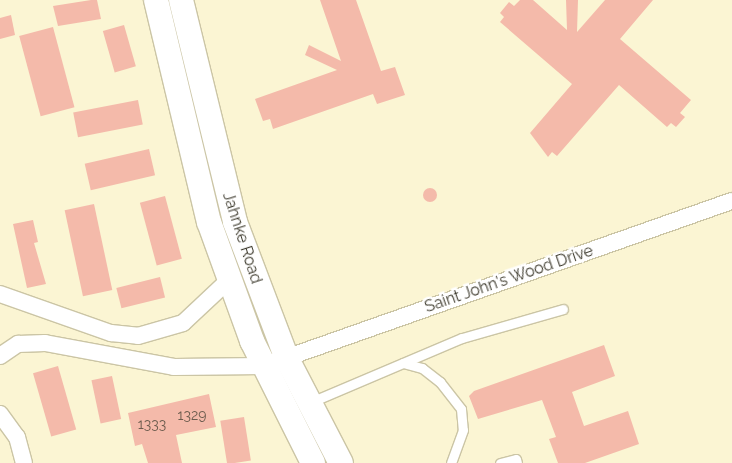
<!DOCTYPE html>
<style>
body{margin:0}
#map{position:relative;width:732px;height:463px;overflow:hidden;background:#fbf5d3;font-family:Raleway,sans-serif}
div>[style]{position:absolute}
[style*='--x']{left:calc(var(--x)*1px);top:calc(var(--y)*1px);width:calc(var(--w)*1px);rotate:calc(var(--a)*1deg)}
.building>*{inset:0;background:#f4baaa;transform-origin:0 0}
.round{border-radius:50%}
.roads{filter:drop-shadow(1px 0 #cbc5a5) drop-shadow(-1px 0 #cbc5a5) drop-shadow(0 1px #cbc5a5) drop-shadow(0 -1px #cbc5a5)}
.lane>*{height:9px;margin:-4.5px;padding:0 4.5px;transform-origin:4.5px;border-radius:4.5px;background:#fff}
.street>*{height:16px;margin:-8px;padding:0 8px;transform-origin:8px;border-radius:8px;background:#fff}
.secondary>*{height:24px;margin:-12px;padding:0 12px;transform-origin:12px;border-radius:12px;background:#fff}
span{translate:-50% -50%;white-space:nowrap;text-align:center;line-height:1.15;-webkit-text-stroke:5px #fff;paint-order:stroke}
.number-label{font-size:14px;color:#6c5c4e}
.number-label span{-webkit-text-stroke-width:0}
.street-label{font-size:16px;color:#3f3c2f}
</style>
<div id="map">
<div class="building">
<i style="clip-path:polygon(91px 0,97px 0,101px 19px,58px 26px,53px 6px)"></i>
<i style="clip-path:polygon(320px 0,356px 0,381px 71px,395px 67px,405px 95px,377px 104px,373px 94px,273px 129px,270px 119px,263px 121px,255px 99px,337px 70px,305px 55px,309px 45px,341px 61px)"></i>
<i style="clip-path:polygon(520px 0,533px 0,567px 30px,566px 0,578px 0,577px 32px,605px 0,653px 0,620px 39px,691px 100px,680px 113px,685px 117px,676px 127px,671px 123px,667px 127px,619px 85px,557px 156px,552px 152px,548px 157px,530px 133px,572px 84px,500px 22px,504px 17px,500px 13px,509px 2px,514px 6px)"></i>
<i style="clip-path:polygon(11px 15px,15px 35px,0 39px,0 18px)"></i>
<i style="left:124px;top:25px;width:43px;height:22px;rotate:74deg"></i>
<i style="left:53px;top:27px;width:83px;height:35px;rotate:75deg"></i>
<i style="left:138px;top:100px;width:25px;height:66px;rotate:79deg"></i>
<i style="left:149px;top:149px;width:27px;height:66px;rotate:77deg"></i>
<i class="round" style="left:423px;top:188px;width:14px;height:14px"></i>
<i style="left:165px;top:196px;width:65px;height:26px;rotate:75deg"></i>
<i style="left:94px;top:204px;width:88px;height:30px;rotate:78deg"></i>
<i style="clip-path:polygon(33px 220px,38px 242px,34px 243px,46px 284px,27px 288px,13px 224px)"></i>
<i style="left:160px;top:277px;width:21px;height:45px;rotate:76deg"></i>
<i style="clip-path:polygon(604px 345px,615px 376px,572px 392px,584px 426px,628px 411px,639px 444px,585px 463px,558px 463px,549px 439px,556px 437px,542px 400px,478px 419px,469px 396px,474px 391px)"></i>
<i style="left:58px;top:366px;width:66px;height:26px;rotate:74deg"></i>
<i style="left:112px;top:376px;width:44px;height:21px;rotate:78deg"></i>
<i style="clip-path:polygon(209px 394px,216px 427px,176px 435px,182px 463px,148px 463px,142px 444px,135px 446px,128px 413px)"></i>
<i style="left:244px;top:417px;width:44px;height:24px;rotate:81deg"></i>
</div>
<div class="roads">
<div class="lane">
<i style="--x:403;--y:363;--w:20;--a:15"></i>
<i style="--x:422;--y:368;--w:23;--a:38"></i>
<i style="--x:440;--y:382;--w:34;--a:52"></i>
<i style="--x:461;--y:409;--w:21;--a:85"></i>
<i style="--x:463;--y:430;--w:35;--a:110"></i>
<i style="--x:311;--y:402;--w:164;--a:-23"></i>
<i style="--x:462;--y:338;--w:105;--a:-16"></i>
<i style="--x:500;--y:463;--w:16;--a:-14"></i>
<i style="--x:516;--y:459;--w:4;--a:76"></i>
</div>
<div class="street">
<i style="--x:0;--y:294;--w:118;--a:19.4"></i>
<i style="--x:111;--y:333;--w:27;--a:6"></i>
<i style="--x:138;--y:336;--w:47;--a:-16.1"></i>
<i style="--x:183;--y:323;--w:63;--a:-43.1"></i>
<i style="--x:0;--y:356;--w:22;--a:-34"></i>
<i style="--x:18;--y:344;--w:27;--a:-2"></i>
<i style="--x:45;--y:343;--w:131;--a:10.5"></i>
<i style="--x:174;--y:367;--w:89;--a:-0.6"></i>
<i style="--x:263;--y:366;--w:497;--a:-19.4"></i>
<i style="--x:0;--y:414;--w:29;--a:54"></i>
<i style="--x:17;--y:437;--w:27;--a:75"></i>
</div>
<div class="secondary">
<i style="--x:156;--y:0;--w:228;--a:76.6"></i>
<i style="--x:209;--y:222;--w:127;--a:70.1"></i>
<i style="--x:252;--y:341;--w:136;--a:63.4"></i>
<i style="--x:181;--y:0;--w:228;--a:76.3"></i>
<i style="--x:235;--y:222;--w:147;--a:69.2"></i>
<i style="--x:287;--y:359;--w:117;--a:62.6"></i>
</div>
</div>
<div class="number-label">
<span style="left:192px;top:415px">1329</span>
<span style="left:152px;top:424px">1333</span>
</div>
<div class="street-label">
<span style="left:242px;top:238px;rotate:72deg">Jahnke Road</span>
<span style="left:509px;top:279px;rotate:-19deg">Saint John's Wood Drive</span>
</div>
</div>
